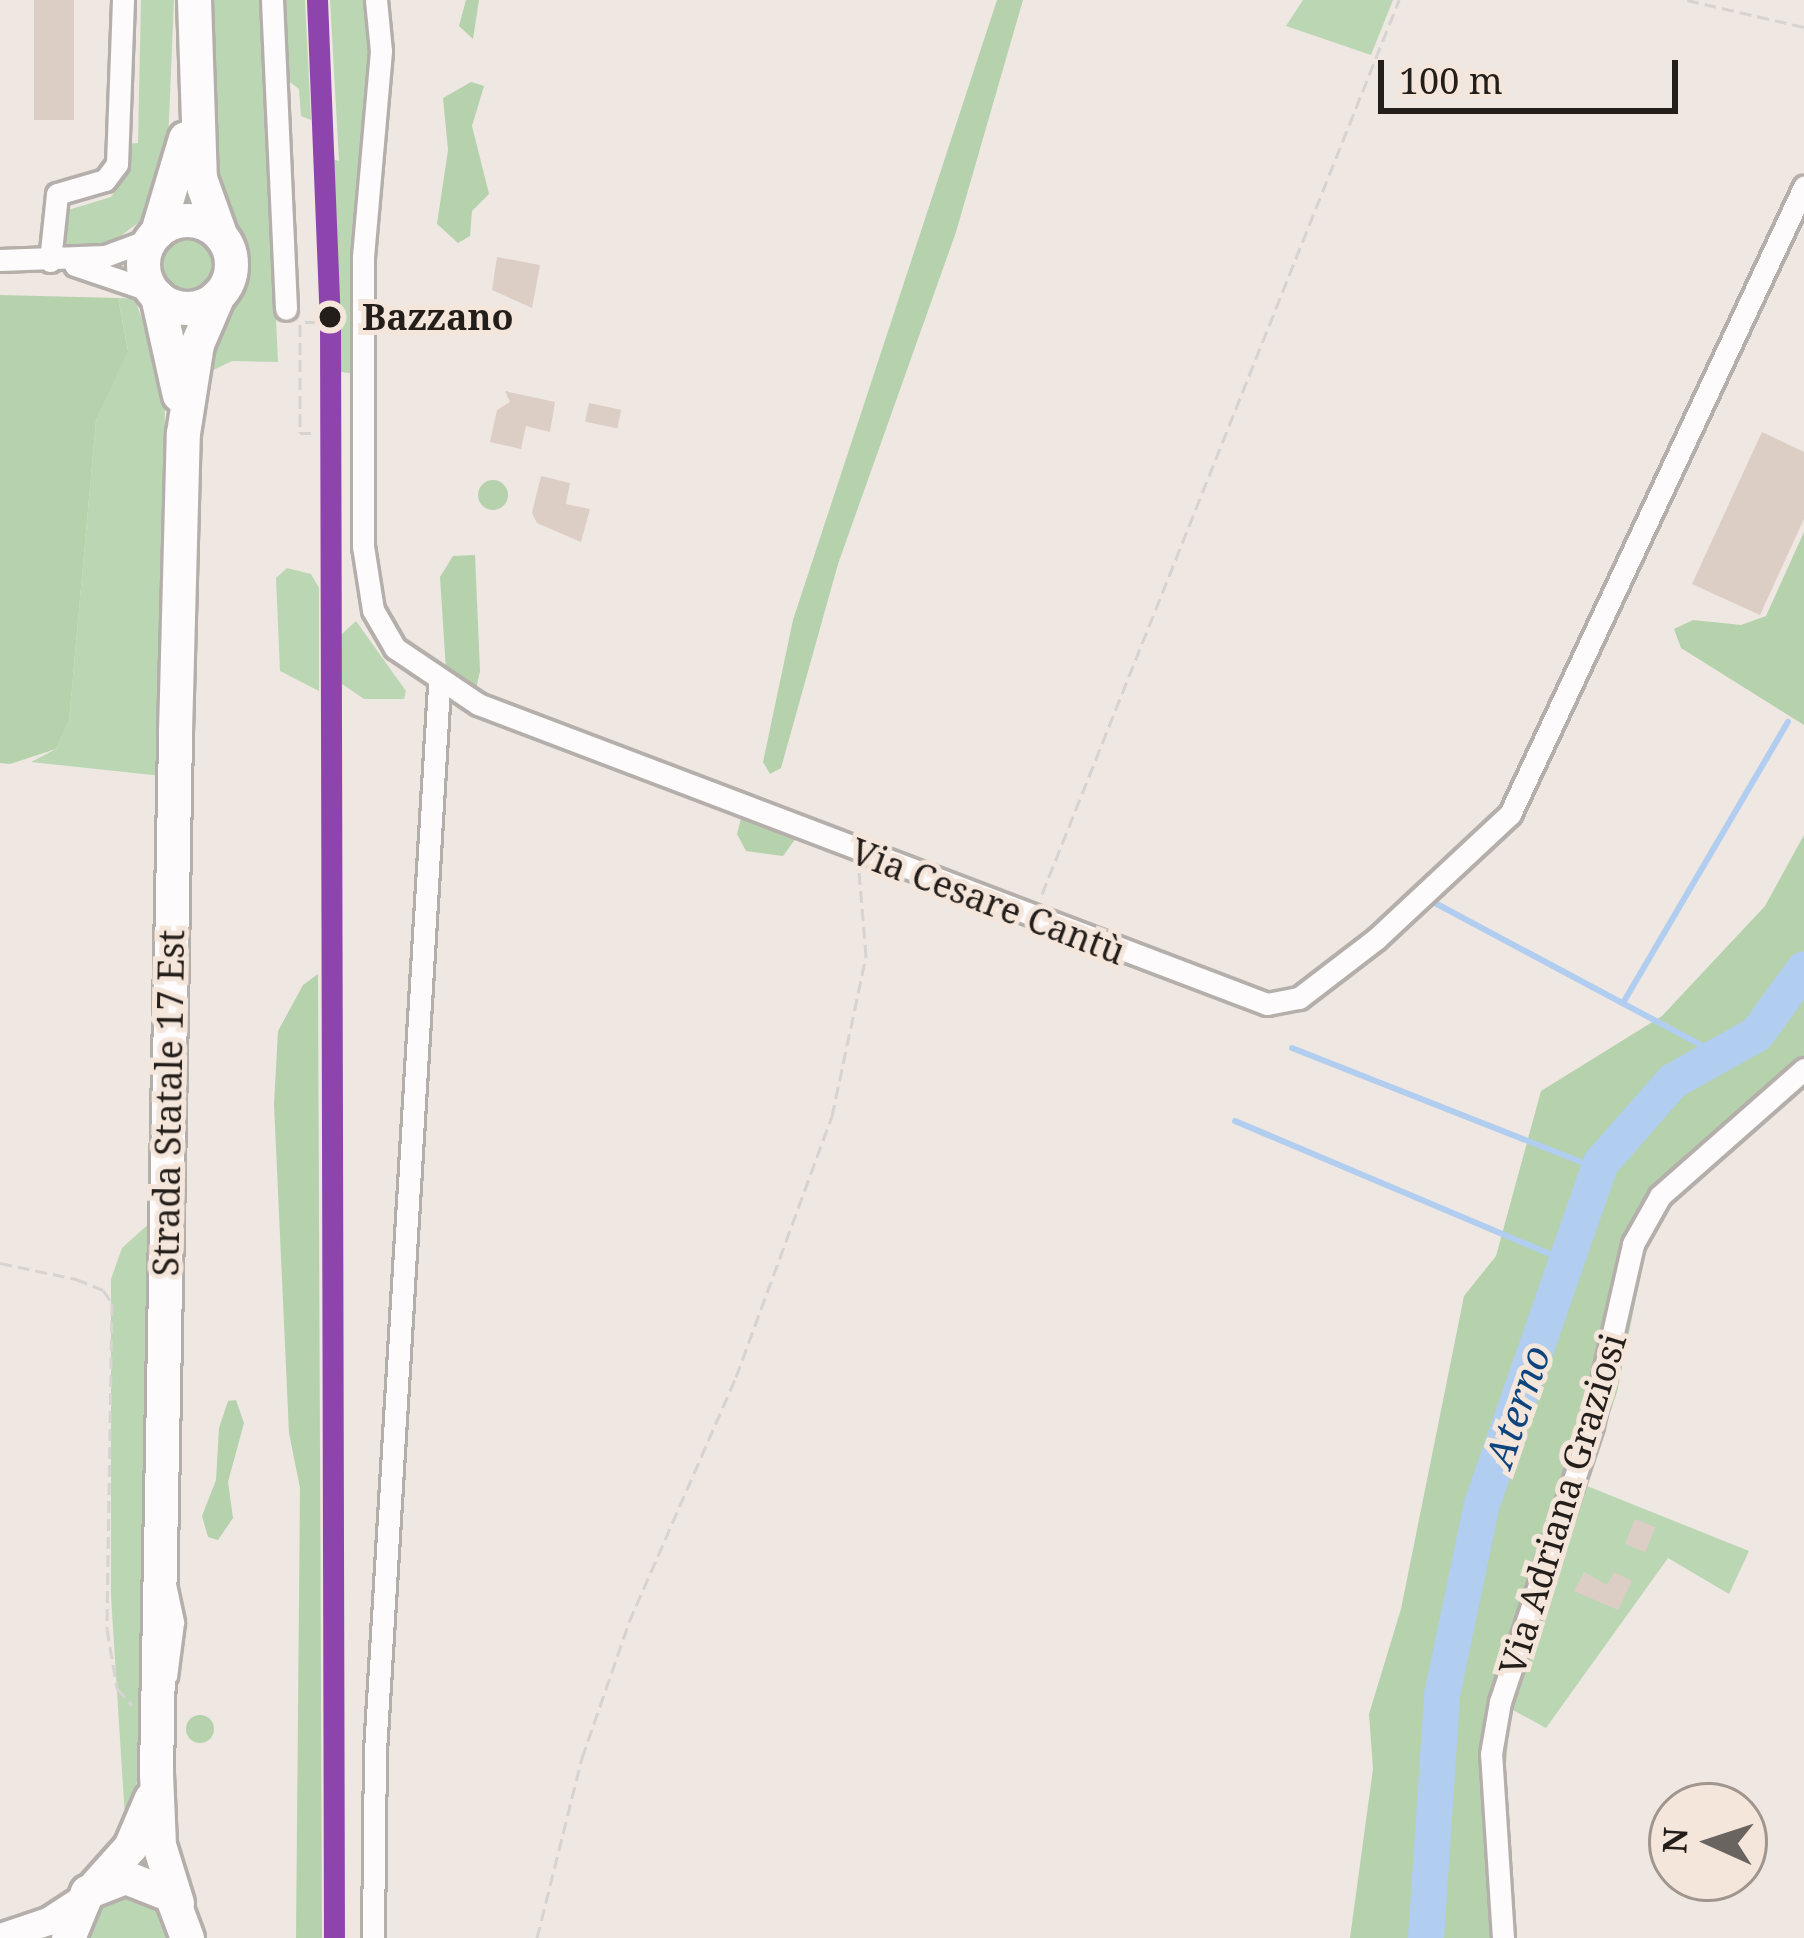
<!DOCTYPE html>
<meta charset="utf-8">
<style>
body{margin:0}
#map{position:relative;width:1804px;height:1938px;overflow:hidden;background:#efe7e2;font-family:"Noto Serif",serif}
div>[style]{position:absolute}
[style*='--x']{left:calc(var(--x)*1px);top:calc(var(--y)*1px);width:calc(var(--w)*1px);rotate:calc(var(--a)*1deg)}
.green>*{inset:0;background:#bbd6b3}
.round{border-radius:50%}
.forest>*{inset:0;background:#b5d2ad}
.stream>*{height:6px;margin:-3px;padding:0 3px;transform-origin:3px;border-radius:3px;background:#b1cdef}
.river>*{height:36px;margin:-18px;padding:0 18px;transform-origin:18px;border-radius:18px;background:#b1cdef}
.building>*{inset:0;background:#ddcec5;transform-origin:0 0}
.path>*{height:3px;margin-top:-1.5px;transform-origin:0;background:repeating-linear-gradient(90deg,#d6d3d1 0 12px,transparent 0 18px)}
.roads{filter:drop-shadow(3px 0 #b5afab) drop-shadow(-3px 0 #b5afab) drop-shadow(0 3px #b5afab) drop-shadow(0 -3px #b5afab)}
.lane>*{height:10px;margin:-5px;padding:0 5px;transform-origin:5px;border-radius:5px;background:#fdfbfb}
.street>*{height:21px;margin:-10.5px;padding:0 10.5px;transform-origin:10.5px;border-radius:10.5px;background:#fdfbfb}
.secondary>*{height:27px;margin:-13.5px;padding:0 13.5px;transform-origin:13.5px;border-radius:13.5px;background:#fdfbfb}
.primary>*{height:33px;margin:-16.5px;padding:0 16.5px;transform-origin:16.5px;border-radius:16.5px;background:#fdfbfb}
.primary>.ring{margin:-16.5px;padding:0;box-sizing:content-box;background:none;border:33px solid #fdfbfb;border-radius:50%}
.rail-1>*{height:21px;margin:-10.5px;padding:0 10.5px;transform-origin:10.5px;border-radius:10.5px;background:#8e44ad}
.dots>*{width:33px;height:33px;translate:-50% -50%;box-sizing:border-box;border:6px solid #f5e6dc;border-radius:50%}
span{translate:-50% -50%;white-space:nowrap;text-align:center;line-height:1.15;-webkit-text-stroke:10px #f5e6dc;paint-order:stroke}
.stop-label{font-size:36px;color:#231e1a;font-weight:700}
.left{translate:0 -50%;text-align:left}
.street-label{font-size:36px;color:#231e1a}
.water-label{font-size:39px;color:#0f457e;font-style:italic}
.north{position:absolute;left:1648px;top:1782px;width:120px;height:120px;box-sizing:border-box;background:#f5e6dc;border:3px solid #a1968e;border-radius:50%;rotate:273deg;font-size:33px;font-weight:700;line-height:48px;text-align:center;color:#231e1a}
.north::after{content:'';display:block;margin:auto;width:42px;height:54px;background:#6a6460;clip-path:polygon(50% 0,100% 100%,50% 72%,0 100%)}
.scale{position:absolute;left:1378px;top:60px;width:300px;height:54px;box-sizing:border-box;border:6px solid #231e1a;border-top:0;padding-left:15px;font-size:36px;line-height:42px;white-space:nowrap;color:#231e1a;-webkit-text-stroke:9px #f5e6dc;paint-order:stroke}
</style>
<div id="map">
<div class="green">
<i style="clip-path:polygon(141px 0,174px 0,168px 143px,148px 215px,109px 245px,62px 250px,65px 211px,111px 197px,123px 179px,127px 144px,138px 143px)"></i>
<i style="clip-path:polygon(201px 0,261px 0,278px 362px,232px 361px,205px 374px,202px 360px,236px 305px,242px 268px,220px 221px)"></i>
<i style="clip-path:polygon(280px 0,305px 0,311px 120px,301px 116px,299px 89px,286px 79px)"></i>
<i style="clip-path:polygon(330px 0,367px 0,372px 23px,356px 374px,335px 371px,331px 159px,339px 161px)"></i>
<i style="clip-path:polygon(1303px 0,1393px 0,1371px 55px,1286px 26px)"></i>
<i class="round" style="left:161px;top:236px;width:54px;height:54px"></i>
<i style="clip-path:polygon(118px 298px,135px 299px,165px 387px,162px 776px,31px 762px,56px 749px,69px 721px,96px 421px,128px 350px)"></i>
<i style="clip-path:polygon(287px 568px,311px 574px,319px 588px,319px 691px,280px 671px,276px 578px)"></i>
<i style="clip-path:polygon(356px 621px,406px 691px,404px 699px,364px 699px,342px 684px,341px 635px)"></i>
<i style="clip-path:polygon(153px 1220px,143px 1752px,126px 1834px,111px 1596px,111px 1279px,122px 1248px)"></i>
<i style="clip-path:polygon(1587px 1486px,1749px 1551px,1729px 1594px,1668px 1558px,1546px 1728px,1511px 1709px)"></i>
<i style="clip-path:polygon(110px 1892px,151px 1895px,175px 1938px,80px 1938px)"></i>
</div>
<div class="forest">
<i style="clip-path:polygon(466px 0,479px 0,473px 39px,459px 26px)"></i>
<i style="clip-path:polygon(997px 0,1023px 0,956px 232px,838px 564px,781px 768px,770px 774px,763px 762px,793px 620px)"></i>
<i style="clip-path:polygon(471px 82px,484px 86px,472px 126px,489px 194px,472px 211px,470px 236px,458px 243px,437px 224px,448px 150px,443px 98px)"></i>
<i style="clip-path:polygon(0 295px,118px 298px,128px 351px,96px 421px,69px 721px,56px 749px,10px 764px,0 763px)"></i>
<i class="round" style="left:478px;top:480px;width:30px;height:30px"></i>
<i style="clip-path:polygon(1804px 532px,1804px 725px,1681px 648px,1674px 629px,1693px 620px,1741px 625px,1766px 616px)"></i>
<i style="clip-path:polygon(475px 555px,480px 671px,474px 698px,447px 686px,440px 577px,453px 556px)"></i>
<i style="clip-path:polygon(743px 811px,799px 834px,783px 856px,746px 851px,737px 834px)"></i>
<i style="clip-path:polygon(1804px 835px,1804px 1081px,1662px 1208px,1650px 1228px,1617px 1392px,1511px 1709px,1505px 1774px,1516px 1938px,1350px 1938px,1373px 1769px,1369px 1714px,1401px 1609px,1464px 1296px,1496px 1256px,1541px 1091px,1662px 1016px,1765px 906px)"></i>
<i style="clip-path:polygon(318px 974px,322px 1938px,296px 1938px,300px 1488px,289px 1433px,274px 1104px,278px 1031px,303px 985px)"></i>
<i style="clip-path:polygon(236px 1400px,244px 1423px,228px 1482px,233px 1518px,218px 1540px,208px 1537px,202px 1516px,216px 1480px,219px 1428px,228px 1401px)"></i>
<i class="round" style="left:186px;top:1715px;width:28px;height:28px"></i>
</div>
<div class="stream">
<i style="--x:1435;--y:903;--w:323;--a:28.1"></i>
<i style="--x:1623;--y:1003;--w:326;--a:-59.6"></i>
<i style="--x:1292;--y:1048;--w:330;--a:21.5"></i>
<i style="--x:1235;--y:1121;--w:363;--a:22.9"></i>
</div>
<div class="river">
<i style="--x:1426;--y:1938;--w:244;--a:-86.2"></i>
<i style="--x:1442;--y:1695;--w:195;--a:-78.2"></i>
<i style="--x:1482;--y:1504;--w:361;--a:-70.8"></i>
<i style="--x:1601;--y:1163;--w:109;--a:-48.7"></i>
<i style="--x:1673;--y:1081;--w:96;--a:-29.2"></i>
<i style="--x:1757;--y:1034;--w:80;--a:-54.1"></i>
</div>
<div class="building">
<i style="left:34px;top:0;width:40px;height:120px"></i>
<i style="clip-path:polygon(497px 257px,540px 265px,532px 308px,492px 290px)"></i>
<i style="clip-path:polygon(505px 391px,555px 402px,550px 432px,526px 426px,521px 449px,490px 442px,497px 410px,510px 402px)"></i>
<i style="left:589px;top:403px;width:33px;height:19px;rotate:12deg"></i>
<i style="clip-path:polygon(1762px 432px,1804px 452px,1804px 519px,1760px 615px,1692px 584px)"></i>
<i style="clip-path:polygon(541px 476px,570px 483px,566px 504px,590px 509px,581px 542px,537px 523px,532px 513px)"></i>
<i style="left:1635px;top:1519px;width:22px;height:27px;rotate:22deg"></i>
<i style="clip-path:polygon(1584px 1572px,1607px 1585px,1614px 1572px,1632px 1581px,1618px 1610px,1574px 1591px)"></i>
</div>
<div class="path">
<i style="--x:1687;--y:0;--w:120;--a:13"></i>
<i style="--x:305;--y:322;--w:10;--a:0"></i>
<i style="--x:300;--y:324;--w:109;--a:90"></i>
<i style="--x:300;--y:433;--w:11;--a:0"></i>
<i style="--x:336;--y:433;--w:54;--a:-85.8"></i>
<i style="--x:1042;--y:894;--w:963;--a:-68.23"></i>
<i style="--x:0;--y:1263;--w:78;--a:11.9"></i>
<i style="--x:76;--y:1279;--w:29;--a:22"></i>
<i style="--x:103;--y:1290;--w:16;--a:55"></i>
<i style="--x:112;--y:1303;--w:326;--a:90.9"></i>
<i style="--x:107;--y:1629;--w:60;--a:80.4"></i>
<i style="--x:117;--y:1688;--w:23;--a:49"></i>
<i style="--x:537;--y:1938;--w:186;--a:-76"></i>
<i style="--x:582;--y:1758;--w:144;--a:-70.9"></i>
<i style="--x:629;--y:1622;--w:267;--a:-66.4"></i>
<i style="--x:736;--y:1377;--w:278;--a:-69.8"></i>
<i style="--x:832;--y:1116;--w:164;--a:-78"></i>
<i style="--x:866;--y:956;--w:85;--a:-94.7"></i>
</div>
<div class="roads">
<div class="lane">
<i style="--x:171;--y:1584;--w:40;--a:78"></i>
<i style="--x:179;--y:1623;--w:55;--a:97.3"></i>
</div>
<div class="street">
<i style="--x:272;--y:0;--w:309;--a:87.4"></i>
<i style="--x:376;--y:0;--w:51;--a:84.4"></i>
<i style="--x:381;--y:51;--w:207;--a:95"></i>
<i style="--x:363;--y:257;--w:289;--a:90"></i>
<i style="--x:363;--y:546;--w:65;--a:81.1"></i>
<i style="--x:373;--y:610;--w:44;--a:59.9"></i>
<i style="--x:395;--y:648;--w:100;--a:34"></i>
<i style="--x:478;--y:704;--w:844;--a:20.82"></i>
<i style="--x:1267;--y:1004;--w:33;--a:-11"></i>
<i style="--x:1299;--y:998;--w:97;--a:-37.5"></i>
<i style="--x:1376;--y:939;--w:183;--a:-43"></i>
<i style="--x:1510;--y:814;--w:693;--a:-64.88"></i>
<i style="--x:0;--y:260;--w:105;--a:-2.2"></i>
<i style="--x:105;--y:256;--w:49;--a:-20.3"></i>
<i style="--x:50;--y:261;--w:67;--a:-84"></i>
<i style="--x:57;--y:194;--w:50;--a:-16.3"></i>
<i style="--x:105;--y:180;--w:20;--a:-53"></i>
<i style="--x:117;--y:164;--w:164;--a:-87.9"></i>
<i style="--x:75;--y:265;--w:81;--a:18.7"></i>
<i style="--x:373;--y:1938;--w:187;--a:-89.4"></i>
<i style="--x:375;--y:1751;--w:1068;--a:-86.56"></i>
<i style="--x:1503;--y:1938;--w:184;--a:-93.7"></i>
<i style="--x:1491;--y:1754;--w:53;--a:-80.2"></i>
<i style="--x:1500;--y:1702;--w:292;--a:-71.6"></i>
<i style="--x:1592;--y:1425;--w:186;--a:-77.2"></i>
<i style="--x:1633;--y:1244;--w:55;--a:-60.6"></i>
<i style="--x:1660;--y:1196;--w:192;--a:-41.4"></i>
</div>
<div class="secondary">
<i style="--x:0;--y:1937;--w:51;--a:-18.4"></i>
<i style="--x:48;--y:1921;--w:38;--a:-33"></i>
</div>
<div class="primary">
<i style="--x:194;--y:0;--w:178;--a:88.1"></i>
<i style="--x:200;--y:178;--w:59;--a:70.3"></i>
<i class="ring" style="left:143px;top:220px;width:55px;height:55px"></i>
<i style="--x:157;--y:232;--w:98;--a:-73.4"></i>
<i style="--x:157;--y:296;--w:101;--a:77.5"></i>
<i style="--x:96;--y:1885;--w:51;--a:-48.2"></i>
<i style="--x:130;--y:1847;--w:53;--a:-66.8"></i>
<i style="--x:177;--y:1903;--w:61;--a:-107.2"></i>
<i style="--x:159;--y:1845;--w:72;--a:-92.4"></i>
<i style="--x:156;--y:1773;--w:1041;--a:-88.95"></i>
<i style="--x:175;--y:732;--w:299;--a:-88.5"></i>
<i style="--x:183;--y:433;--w:90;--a:-81.1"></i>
<i style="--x:197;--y:344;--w:53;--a:-66.8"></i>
<i style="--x:68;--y:1938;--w:50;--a:-67.6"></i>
<i style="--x:87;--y:1892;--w:41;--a:-21.5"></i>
<i style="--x:125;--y:1877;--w:49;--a:21.4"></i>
<i style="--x:171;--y:1895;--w:46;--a:69.6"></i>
</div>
</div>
<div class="rail-1">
<i style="--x:317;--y:0;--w:317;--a:87.7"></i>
<i style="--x:330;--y:317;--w:1621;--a:89.86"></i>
</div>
<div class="dots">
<i style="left:330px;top:317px;background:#231e1a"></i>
</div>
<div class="stop-label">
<span class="left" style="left:362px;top:317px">Bazzano</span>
</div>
<div class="street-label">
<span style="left:988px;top:901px;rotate:21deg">Via Cesare Cantù</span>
<span style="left:168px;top:1103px;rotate:-89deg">Strada Statale 17 Est</span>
<span style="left:1562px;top:1504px;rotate:-73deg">Via Adriana Graziosi</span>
</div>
<div class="water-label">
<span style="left:1517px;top:1406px;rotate:-71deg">Aterno</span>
</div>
<div class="north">N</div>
<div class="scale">100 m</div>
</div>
